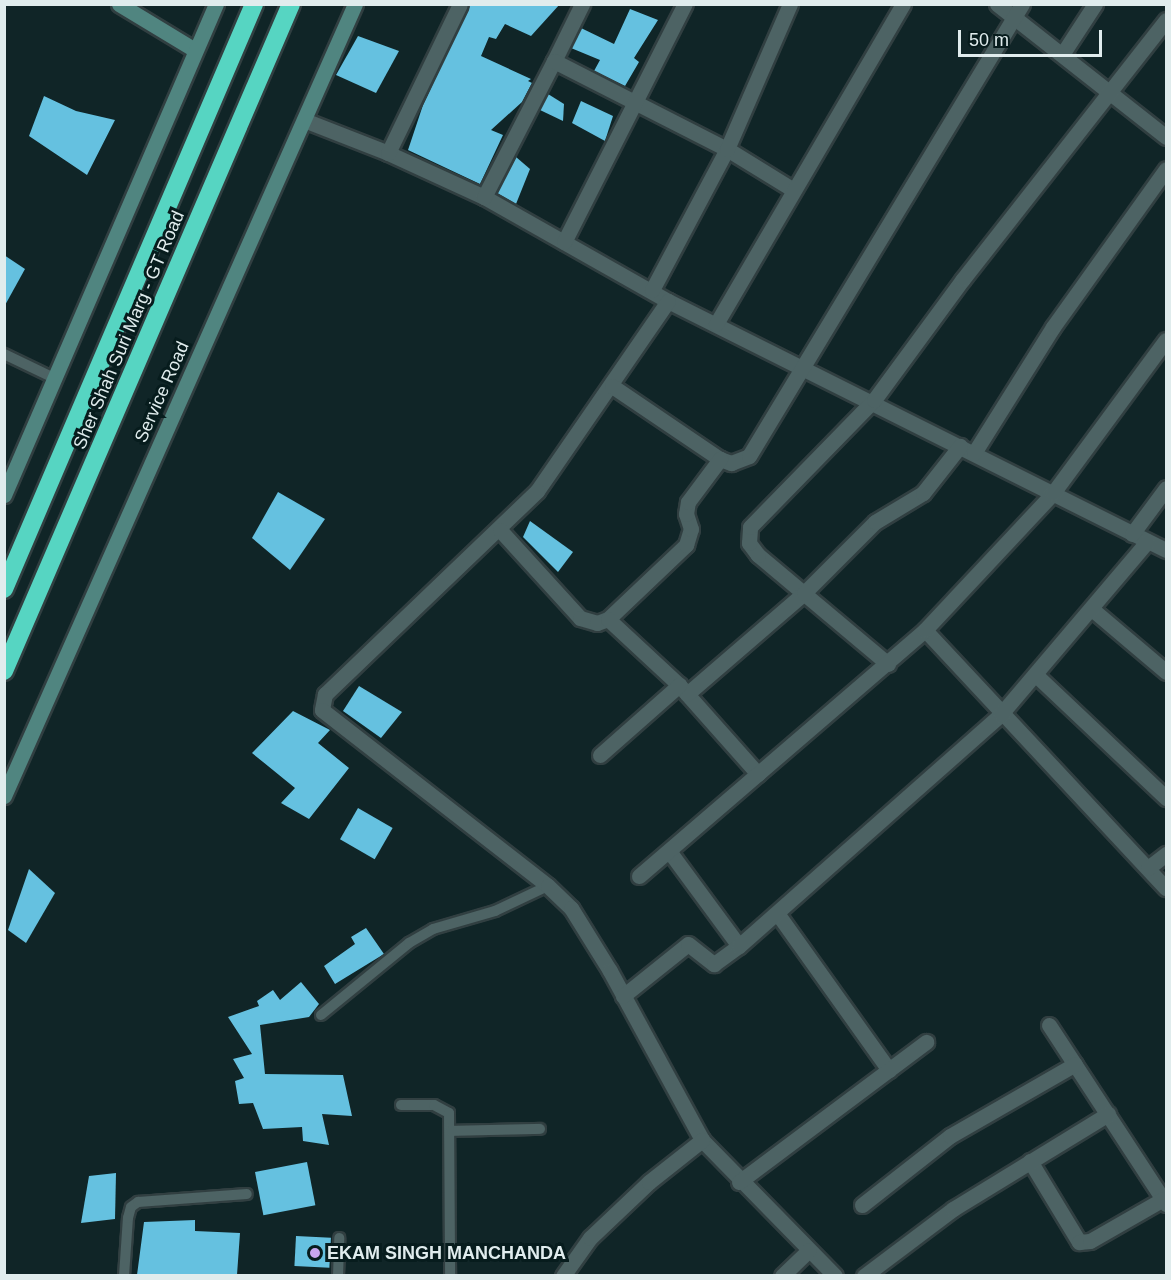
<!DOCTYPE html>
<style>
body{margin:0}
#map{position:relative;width:1171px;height:1280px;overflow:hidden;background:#102527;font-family:Arial,sans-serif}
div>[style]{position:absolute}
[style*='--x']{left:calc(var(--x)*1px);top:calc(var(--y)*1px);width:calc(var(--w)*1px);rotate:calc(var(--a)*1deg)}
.building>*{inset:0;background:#65c1e0;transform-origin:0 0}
.roads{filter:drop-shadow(2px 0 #313f41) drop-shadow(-2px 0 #313f41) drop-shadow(0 2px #313f41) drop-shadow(0 -2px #313f41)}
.lane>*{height:10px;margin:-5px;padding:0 5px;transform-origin:5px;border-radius:5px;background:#4d6364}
.street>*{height:15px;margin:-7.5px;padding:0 7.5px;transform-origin:7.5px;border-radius:7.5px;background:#4d6364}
.secondary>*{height:15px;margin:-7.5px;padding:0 7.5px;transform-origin:7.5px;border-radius:7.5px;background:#508580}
.highway>*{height:18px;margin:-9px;padding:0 9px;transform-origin:9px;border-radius:9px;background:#56d5c2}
.dots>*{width:16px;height:16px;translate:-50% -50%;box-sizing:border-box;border:3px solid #071c1d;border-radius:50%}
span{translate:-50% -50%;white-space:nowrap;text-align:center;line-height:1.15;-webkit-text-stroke:6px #071c1d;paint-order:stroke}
.street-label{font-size:18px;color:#e0eced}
.poi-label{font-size:18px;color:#e0eced;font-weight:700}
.left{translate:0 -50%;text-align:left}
.frame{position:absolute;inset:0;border:6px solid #e0eced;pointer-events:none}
.scale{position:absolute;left:958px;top:30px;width:144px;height:27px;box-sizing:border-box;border:3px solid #e0eced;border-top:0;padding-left:8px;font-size:18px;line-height:21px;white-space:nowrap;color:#e0eced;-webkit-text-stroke:4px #071c1d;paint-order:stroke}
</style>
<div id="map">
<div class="building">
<i style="clip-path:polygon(470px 4px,560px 4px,531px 36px,505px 24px,496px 39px,489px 37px,481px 56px,531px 79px,528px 81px,532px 83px,522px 102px,491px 130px,503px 135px,480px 184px,408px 150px,423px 105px)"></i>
<i style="clip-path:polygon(630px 9px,658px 20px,634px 58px,639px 62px,625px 86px,594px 71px,600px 60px,571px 48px,581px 28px,614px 44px)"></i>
<i style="clip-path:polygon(358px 36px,399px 51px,376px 93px,336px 75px)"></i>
<i style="clip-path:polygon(548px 94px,564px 104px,563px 121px,540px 110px)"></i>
<i style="clip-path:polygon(44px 96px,76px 111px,115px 120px,87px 175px,29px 136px)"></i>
<i style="clip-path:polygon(581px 101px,613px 116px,605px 141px,572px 123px)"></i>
<i style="clip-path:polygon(516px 157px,530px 169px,516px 204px,497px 193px)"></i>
<i style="clip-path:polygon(4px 255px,25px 269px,4px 307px)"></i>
<i style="clip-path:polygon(278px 492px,325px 519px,290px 570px,252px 538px)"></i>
<i style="clip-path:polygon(530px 521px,573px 552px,558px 572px,523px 537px)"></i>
<i style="clip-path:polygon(359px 686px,402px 712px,381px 738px,343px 711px)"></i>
<i style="clip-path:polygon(293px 711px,330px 730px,318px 743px,349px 768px,309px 819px,281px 803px,295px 788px,252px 753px)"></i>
<i style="left:358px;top:808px;width:40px;height:36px;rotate:30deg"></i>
<i style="clip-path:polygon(29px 869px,55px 893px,26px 943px,8px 930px)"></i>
<i style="clip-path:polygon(366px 928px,384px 954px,335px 984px,324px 966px,355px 944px,351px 937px)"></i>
<i style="clip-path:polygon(301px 982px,319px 1004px,309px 1017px,260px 1025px,265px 1074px,343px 1075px,352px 1116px,322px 1114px,329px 1145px,303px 1141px,302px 1127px,263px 1129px,253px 1103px,239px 1104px,235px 1081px,244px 1078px,233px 1059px,252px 1054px,228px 1017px,259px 1006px,257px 1001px,273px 990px,280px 1000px)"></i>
<i style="left:307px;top:1162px;width:44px;height:53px;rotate:79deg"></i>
<i style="clip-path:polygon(116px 1173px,115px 1219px,81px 1223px,89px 1176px)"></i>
<i style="clip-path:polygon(195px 1220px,195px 1231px,240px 1233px,237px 1275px,137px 1275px,144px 1222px)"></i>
<i style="left:296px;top:1236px;width:35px;height:30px;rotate:3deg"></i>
</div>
<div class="roads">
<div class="lane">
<i style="--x:4;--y:354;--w:55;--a:25.6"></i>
<i style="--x:321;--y:1015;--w:114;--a:-39.3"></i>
<i style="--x:409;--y:943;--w:28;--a:-30"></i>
<i style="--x:433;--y:929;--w:65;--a:-16.2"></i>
<i style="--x:495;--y:911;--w:59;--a:-25.3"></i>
<i style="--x:401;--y:1105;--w:33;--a:0"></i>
<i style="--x:434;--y:1105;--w:17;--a:28"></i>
<i style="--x:449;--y:1113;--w:163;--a:89.6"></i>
<i style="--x:451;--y:1131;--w:89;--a:-1.3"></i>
<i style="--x:124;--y:1276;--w:58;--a:-86.1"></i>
<i style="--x:128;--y:1218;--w:11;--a:-75"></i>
<i style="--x:131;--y:1207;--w:9;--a:-36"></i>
<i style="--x:138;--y:1202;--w:109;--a:-4.2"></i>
<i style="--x:338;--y:1276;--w:38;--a:-88"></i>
</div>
<div class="street">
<i style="--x:997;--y:4;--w:215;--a:38.2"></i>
<i style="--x:1063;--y:53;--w:59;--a:-56.9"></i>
<i style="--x:554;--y:61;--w:64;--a:-63.8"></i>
<i style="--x:304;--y:120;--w:90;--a:21.4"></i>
<i style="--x:388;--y:153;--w:106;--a:24.6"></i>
<i style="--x:484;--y:197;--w:211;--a:29.5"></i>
<i style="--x:668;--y:301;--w:557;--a:26.57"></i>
<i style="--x:388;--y:153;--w:165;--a:-64.2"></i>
<i style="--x:484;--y:197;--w:153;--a:-62.8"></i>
<i style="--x:554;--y:61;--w:194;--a:27"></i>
<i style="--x:727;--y:149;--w:76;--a:31.6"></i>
<i style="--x:564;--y:242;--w:267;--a:-63.1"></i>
<i style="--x:652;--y:290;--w:160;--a:-62"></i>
<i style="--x:727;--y:149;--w:158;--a:-66.5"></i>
<i style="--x:668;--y:301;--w:231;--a:124.6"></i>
<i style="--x:537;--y:491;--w:294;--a:136.2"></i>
<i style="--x:325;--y:694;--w:16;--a:101"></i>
<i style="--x:322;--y:710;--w:286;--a:37.9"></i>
<i style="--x:548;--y:886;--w:32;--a:44"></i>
<i style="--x:571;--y:908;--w:74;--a:58.2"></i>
<i style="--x:610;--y:971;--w:192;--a:61.4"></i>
<i style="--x:702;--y:1140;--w:190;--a:45.6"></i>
<i style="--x:716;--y:324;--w:371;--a:-59.7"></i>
<i style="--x:612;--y:386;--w:130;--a:34.1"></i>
<i style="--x:720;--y:459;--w:12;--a:20"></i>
<i style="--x:731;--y:463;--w:19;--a:-21"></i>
<i style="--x:749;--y:456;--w:528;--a:-58.87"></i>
<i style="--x:974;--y:453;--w:149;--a:-57.9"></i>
<i style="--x:1053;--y:327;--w:194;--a:-54.4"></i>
<i style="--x:500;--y:530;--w:119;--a:47.7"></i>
<i style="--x:580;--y:618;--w:18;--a:16"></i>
<i style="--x:597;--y:623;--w:12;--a:-20"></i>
<i style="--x:608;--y:619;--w:108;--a:-43.5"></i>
<i style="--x:686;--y:545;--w:17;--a:-73"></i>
<i style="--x:691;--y:529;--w:16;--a:-108"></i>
<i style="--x:686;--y:514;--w:12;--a:-81"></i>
<i style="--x:688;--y:502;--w:54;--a:-53.3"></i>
<i style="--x:1132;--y:534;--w:57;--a:-53.5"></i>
<i style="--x:1093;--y:610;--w:96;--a:40.3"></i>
<i style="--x:608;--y:619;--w:97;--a:42.9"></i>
<i style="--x:679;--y:685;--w:119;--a:48.4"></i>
<i style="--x:925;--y:630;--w:353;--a:47"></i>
<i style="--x:888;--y:664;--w:170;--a:-140"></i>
<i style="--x:758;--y:555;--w:15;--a:-127"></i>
<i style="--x:749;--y:543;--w:16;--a:-86"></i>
<i style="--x:750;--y:527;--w:177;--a:-45.7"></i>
<i style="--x:874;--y:400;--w:150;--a:-53.7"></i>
<i style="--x:963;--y:279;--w:329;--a:-51.9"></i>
<i style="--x:1037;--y:676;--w:178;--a:43.4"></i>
<i style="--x:687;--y:694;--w:155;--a:-40.8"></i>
<i style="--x:804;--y:593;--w:100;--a:-45"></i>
<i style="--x:875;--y:522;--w:56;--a:-31.1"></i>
<i style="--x:923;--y:493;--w:60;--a:-51.8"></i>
<i style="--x:600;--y:755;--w:106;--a:-41.5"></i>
<i style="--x:669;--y:851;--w:118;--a:53.6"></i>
<i style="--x:1148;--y:868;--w:23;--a:-38"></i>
<i style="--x:639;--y:876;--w:377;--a:-40.7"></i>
<i style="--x:925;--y:630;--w:187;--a:-46.9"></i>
<i style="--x:1053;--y:493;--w:190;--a:-53.6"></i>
<i style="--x:777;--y:913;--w:193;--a:54.5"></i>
<i style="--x:623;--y:996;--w:83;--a:-38.7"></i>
<i style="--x:688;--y:944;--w:33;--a:38"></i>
<i style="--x:714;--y:964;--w:31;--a:-36"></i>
<i style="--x:739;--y:946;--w:350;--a:-41.5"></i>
<i style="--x:1001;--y:714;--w:226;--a:-49.7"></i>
<i style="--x:1049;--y:1025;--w:214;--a:56.8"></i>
<i style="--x:1030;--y:1161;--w:95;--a:58.8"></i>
<i style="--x:1079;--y:1242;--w:11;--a:-5"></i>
<i style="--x:1090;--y:1241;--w:84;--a:-29.9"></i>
<i style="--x:739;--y:1182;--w:234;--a:-36.8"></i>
<i style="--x:862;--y:1205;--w:112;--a:-38.1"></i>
<i style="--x:950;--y:1136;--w:144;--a:-29.9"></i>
<i style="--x:563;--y:1276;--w:47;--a:-54.6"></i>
<i style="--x:590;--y:1238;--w:81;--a:-43.5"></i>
<i style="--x:649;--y:1182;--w:68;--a:-38.4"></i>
<i style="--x:782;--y:1276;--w:37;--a:-44"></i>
<i style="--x:864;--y:1276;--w:111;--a:-37"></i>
<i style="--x:953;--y:1209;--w:182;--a:-31.5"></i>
</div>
<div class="secondary">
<i style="--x:119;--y:4;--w:89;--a:31.2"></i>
<i style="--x:4;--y:495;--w:535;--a:-66.65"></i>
<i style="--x:4;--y:796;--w:866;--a:-66.1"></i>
</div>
<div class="highway">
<i style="--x:4;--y:589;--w:636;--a:-66.86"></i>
<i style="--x:4;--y:671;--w:726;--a:-66.72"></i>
</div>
</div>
<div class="dots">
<i style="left:315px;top:1253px;background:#c8a6ef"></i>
</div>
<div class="street-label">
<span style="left:129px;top:330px;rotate:-67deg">Sher Shah Suri Marg - GT Road</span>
<span style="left:162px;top:392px;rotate:-66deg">Service Road</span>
</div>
<div class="poi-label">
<span class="left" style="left:327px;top:1253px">EKAM SINGH MANCHANDA</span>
</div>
<div class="frame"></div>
<div class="scale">50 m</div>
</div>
